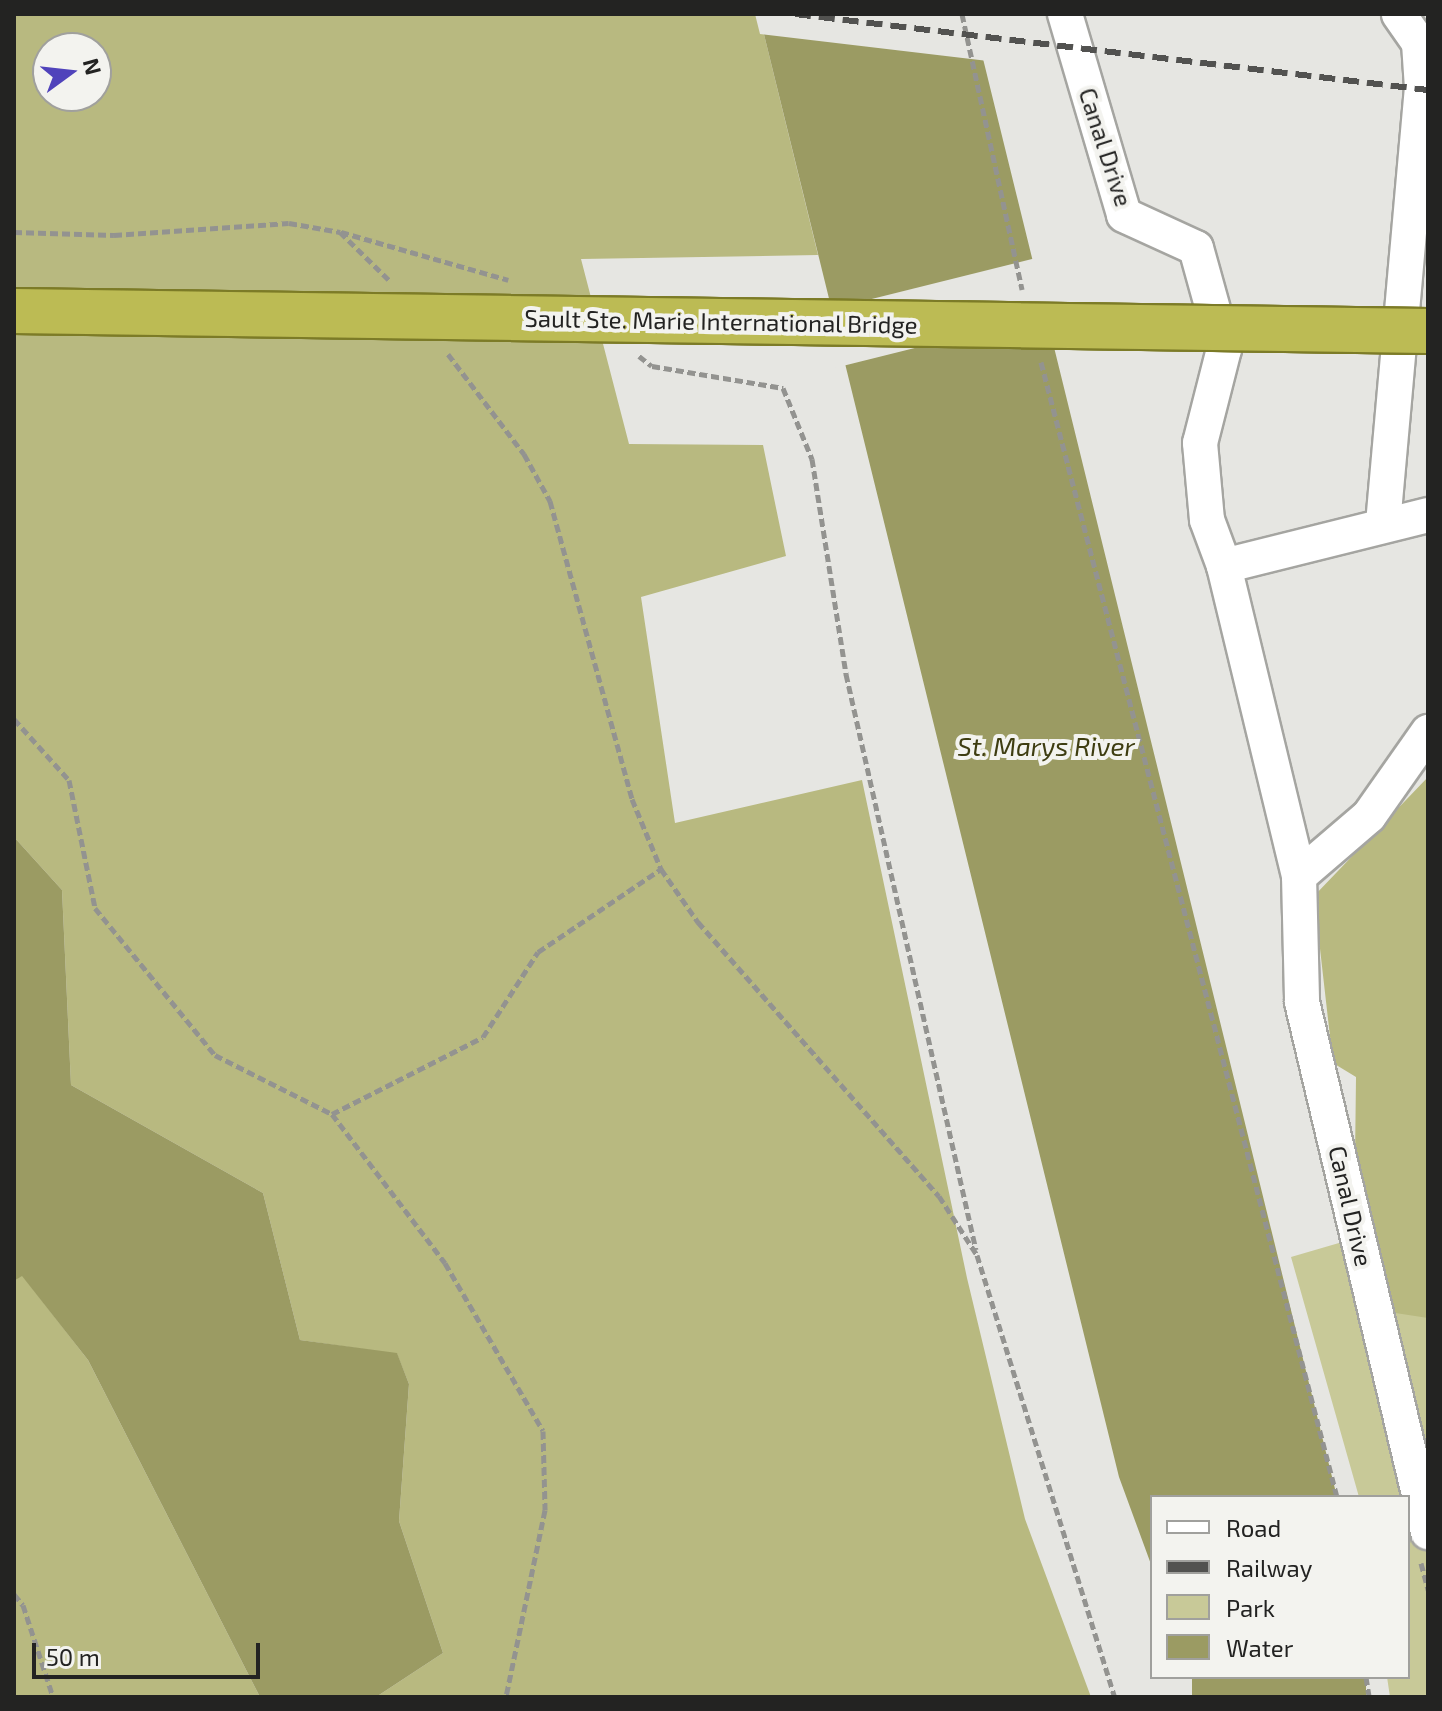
<!DOCTYPE html>
<style>
body{margin:0}
#map{position:relative;width:1442px;height:1711px;overflow:hidden;background:#e6e6e2;font-family:"Exo 2",sans-serif}
div>[style]{position:absolute}
[style*='--x']{left:calc(var(--x)*1px);top:calc(var(--y)*1px);width:calc(var(--w)*1px);rotate:calc(var(--a)*1deg)}
.green>*{inset:0;background:#c8c998}
.forest>*{inset:0;background:#b8b980}
.water>*{inset:0;background:#9b9b63;transform-origin:0 0}
.pier>*{inset:0;background:#e6e6e2;transform-origin:0 0}
.path>*{height:5px;margin-top:-2.5px;transform-origin:0;background:repeating-linear-gradient(90deg,#939390 0 8px,transparent 0 12px)}
.roads{filter:drop-shadow(2px 0 #a5a5a1) drop-shadow(-2px 0 #a5a5a1) drop-shadow(0 2px #a5a5a1) drop-shadow(0 -2px #a5a5a1)}
.minor>*{height:34px;margin:-17px;padding:0 17px;transform-origin:17px;border-radius:17px;background:#fff}
.rail>*{height:6px;margin-top:-3px;transform-origin:0;background:repeating-linear-gradient(90deg,#525250 0 16px,transparent 0 24px)}
.bridges{filter:drop-shadow(2px 0 #7c7b27) drop-shadow(-2px 0 #7c7b27) drop-shadow(0 2px #7c7b27) drop-shadow(0 -2px #7c7b27)}
.trunk-bridge>*{height:44px;margin:-22px;padding:0 22px;transform-origin:22px;border-radius:22px;background:#bcbb54}
span{translate:-50% -50%;white-space:nowrap;text-align:center;line-height:1.15;-webkit-text-stroke:8px #f3f3ef;paint-order:stroke}
.street-label{font-size:24px;color:#232322}
.water-label{font-size:26px;color:#3e3d11;font-style:italic}
.frame{position:absolute;inset:0;border:16px solid #232322;pointer-events:none}
.legend{position:absolute;left:1150px;top:1495px;width:260px;height:184px;box-sizing:border-box;background:#f3f3ef;border:2px solid #a0a09d;margin:0;padding:10px 14px;list-style:none;font-size:24px;color:#232322}
.legend li{display:flex;align-items:center;gap:16px;height:40px}
.legend b{width:40px;border:2px solid #a0a09d}
.north{position:absolute;left:32px;top:32px;width:80px;height:80px;box-sizing:border-box;background:#f3f3ef;border:2px solid #a0a09d;border-radius:50%;rotate:75deg;font-size:22px;font-weight:700;line-height:32px;text-align:center;color:#232322}
.north::after{content:'';display:block;margin:auto;width:28px;height:36px;background:#5043bb;clip-path:polygon(50% 0,100% 100%,50% 72%,0 100%)}
.scale{position:absolute;left:32px;top:1643px;width:228px;height:36px;box-sizing:border-box;border:4px solid #232322;border-top:0;padding-left:10px;font-size:24px;line-height:28px;white-space:nowrap;color:#232322;-webkit-text-stroke:6px #f3f3ef;paint-order:stroke}
</style>
<div id="map">
<div class="green">
<i style="clip-path:polygon(1428px 1217px,1428px 1697px,1390px 1697px,1387px 1677px,1408px 1677px,1408px 1497px,1359px 1497px,1291px 1257px)"></i>
</div>
<div class="forest">
<i style="clip-path:polygon(evenodd,14px 14px,759px 14px,818px 255px,581px 259px,629px 444px,763px 445px,786px 556px,641px 597px,675px 823px,862px 780px,967px 1278px,1025px 1519px,1091px 1697px,376px 1697px,443px 1653px,399px 1521px,409px 1384px,397px 1354px,300px 1340px,263px 1193px,71px 1085px,62px 890px,14px 837px,14px 14px,48px 48px,96px 48px,96px 96px,48px 96px,48px 48px)"></i>
<i style="clip-path:polygon(1428px 777px,1428px 1318px,1389px 1312px,1355px 1159px,1356px 1077px,1333px 1063px,1314px 896px)"></i>
<i style="clip-path:polygon(22px 1275px,88px 1360px,260px 1697px,14px 1697px,14px 1281px)"></i>
</div>
<div class="water">
<i style="clip-path:polygon(759px 14px,972px 14px,1337px 1497px,1152px 1497px,1152px 1567px,1119px 1477px)"></i>
<i style="clip-path:polygon(14px 837px,62px 890px,71px 1085px,263px 1193px,300px 1340px,397px 1353px,409px 1384px,399px 1521px,443px 1653px,376px 1697px,260px 1697px,88px 1360px,22px 1276px,14px 1281px)"></i>
<i style="left:1192px;top:1677px;width:174px;height:21px"></i>
</div>
<div class="pier">
<i style="clip-path:polygon(755px 14px,976px 15px,988px 61px,760px 34px)"></i>
<i style="left:1036px;top:258px;width:58px;height:221px;rotate:76deg"></i>
</div>
<div class="path">
<i style="--x:962;--y:14;--w:282;--a:77.7"></i>
<i style="--x:14;--y:232;--w:100;--a:1.7"></i>
<i style="--x:114;--y:235;--w:175;--a:-3.9"></i>
<i style="--x:289;--y:223;--w:52;--a:10"></i>
<i style="--x:340;--y:232;--w:70;--a:44.4"></i>
<i style="--x:341;--y:232;--w:174;--a:16"></i>
<i style="--x:448;--y:354;--w:126;--a:52.8"></i>
<i style="--x:524;--y:454;--w:54;--a:61"></i>
<i style="--x:550;--y:501;--w:309;--a:74.6"></i>
<i style="--x:632;--y:799;--w:76;--a:67.5"></i>
<i style="--x:661;--y:869;--w:65;--a:55.1"></i>
<i style="--x:698;--y:922;--w:365;--a:48.7"></i>
<i style="--x:939;--y:1196;--w:70;--a:57.2"></i>
<i style="--x:977;--y:1255;--w:463;--a:72.7"></i>
<i style="--x:639;--y:356;--w:16;--a:38"></i>
<i style="--x:652;--y:366;--w:133;--a:9.5"></i>
<i style="--x:783;--y:388;--w:77;--a:67.8"></i>
<i style="--x:812;--y:459;--w:218;--a:81"></i>
<i style="--x:846;--y:674;--w:590;--a:77.28"></i>
<i style="--x:1041;--y:362;--w:1173;--a:75.38"></i>
<i style="--x:14;--y:719;--w:82;--a:48"></i>
<i style="--x:69;--y:780;--w:131;--a:78.5"></i>
<i style="--x:95;--y:908;--w:190;--a:50.8"></i>
<i style="--x:215;--y:1055;--w:131;--a:26.8"></i>
<i style="--x:332;--y:1114;--w:187;--a:52.8"></i>
<i style="--x:445;--y:1263;--w:194;--a:59.7"></i>
<i style="--x:543;--y:1431;--w:79;--a:88.5"></i>
<i style="--x:545;--y:1510;--w:191;--a:101.8"></i>
<i style="--x:332;--y:1114;--w:169;--a:-27"></i>
<i style="--x:483;--y:1037;--w:101;--a:-57.1"></i>
<i style="--x:538;--y:952;--w:148;--a:-34"></i>
<i style="--x:1421;--y:1563;--w:28;--a:75"></i>
<i style="--x:14;--y:1594;--w:14;--a:51"></i>
<i style="--x:23;--y:1605;--w:97;--a:71.9"></i>
<i style="--x:1366;--y:1677;--w:20;--a:81"></i>
</div>
<div class="roads">
<div class="minor">
<i style="--x:1065;--y:14;--w:209;--a:73.6"></i>
<i style="--x:1124;--y:215;--w:79;--a:24.6"></i>
<i style="--x:1196;--y:248;--w:105;--a:74.5"></i>
<i style="--x:1224;--y:349;--w:97;--a:104.3"></i>
<i style="--x:1200;--y:443;--w:77;--a:84.8"></i>
<i style="--x:1207;--y:520;--w:49;--a:69.7"></i>
<i style="--x:1224;--y:566;--w:319;--a:76.4"></i>
<i style="--x:1299;--y:876;--w:126;--a:88.6"></i>
<i style="--x:1302;--y:1002;--w:545;--a:76.63"></i>
<i style="--x:1383;--y:524;--w:438;--a:-84.9"></i>
<i style="--x:1422;--y:88;--w:45;--a:-93.8"></i>
<i style="--x:1419;--y:43;--w:35;--a:-125"></i>
<i style="--x:1224;--y:566;--w:210;--a:-14"></i>
<i style="--x:1299;--y:876;--w:92;--a:-40.6"></i>
<i style="--x:1369;--y:816;--w:103;--a:-54.9"></i>
</div>
</div>
<div class="rail">
<i style="--x:795;--y:14;--w:638;--a:6.85"></i>
</div>
<div class="bridges">
<div class="trunk-bridge">
<i style="--x:14;--y:311;--w:1414;--a:0.81"></i>
</div>
</div>
<div class="street-label">
<span style="left:1106px;top:147px;rotate:72deg">Canal Drive</span>
<span style="left:721px;top:321px;rotate:1deg">Sault Ste. Marie International Bridge</span>
<span style="left:1351px;top:1206px;rotate:77deg">Canal Drive</span>
</div>
<div class="water-label">
<span style="left:1046px;top:746px">St. Marys River</span>
</div>
<div class="frame"></div>
<ul class="legend">
<li><b style="height:10px;background:#fff"></b>Road</li>
<li><b style="height:10px;background:#525250"></b>Railway</li>
<li><b style="height:22px;background:#c8c998"></b>Park</li>
<li><b style="height:22px;background:#9b9b63"></b>Water</li>
</ul>
<div class="north">N</div>
<div class="scale">50 m</div>
</div>
